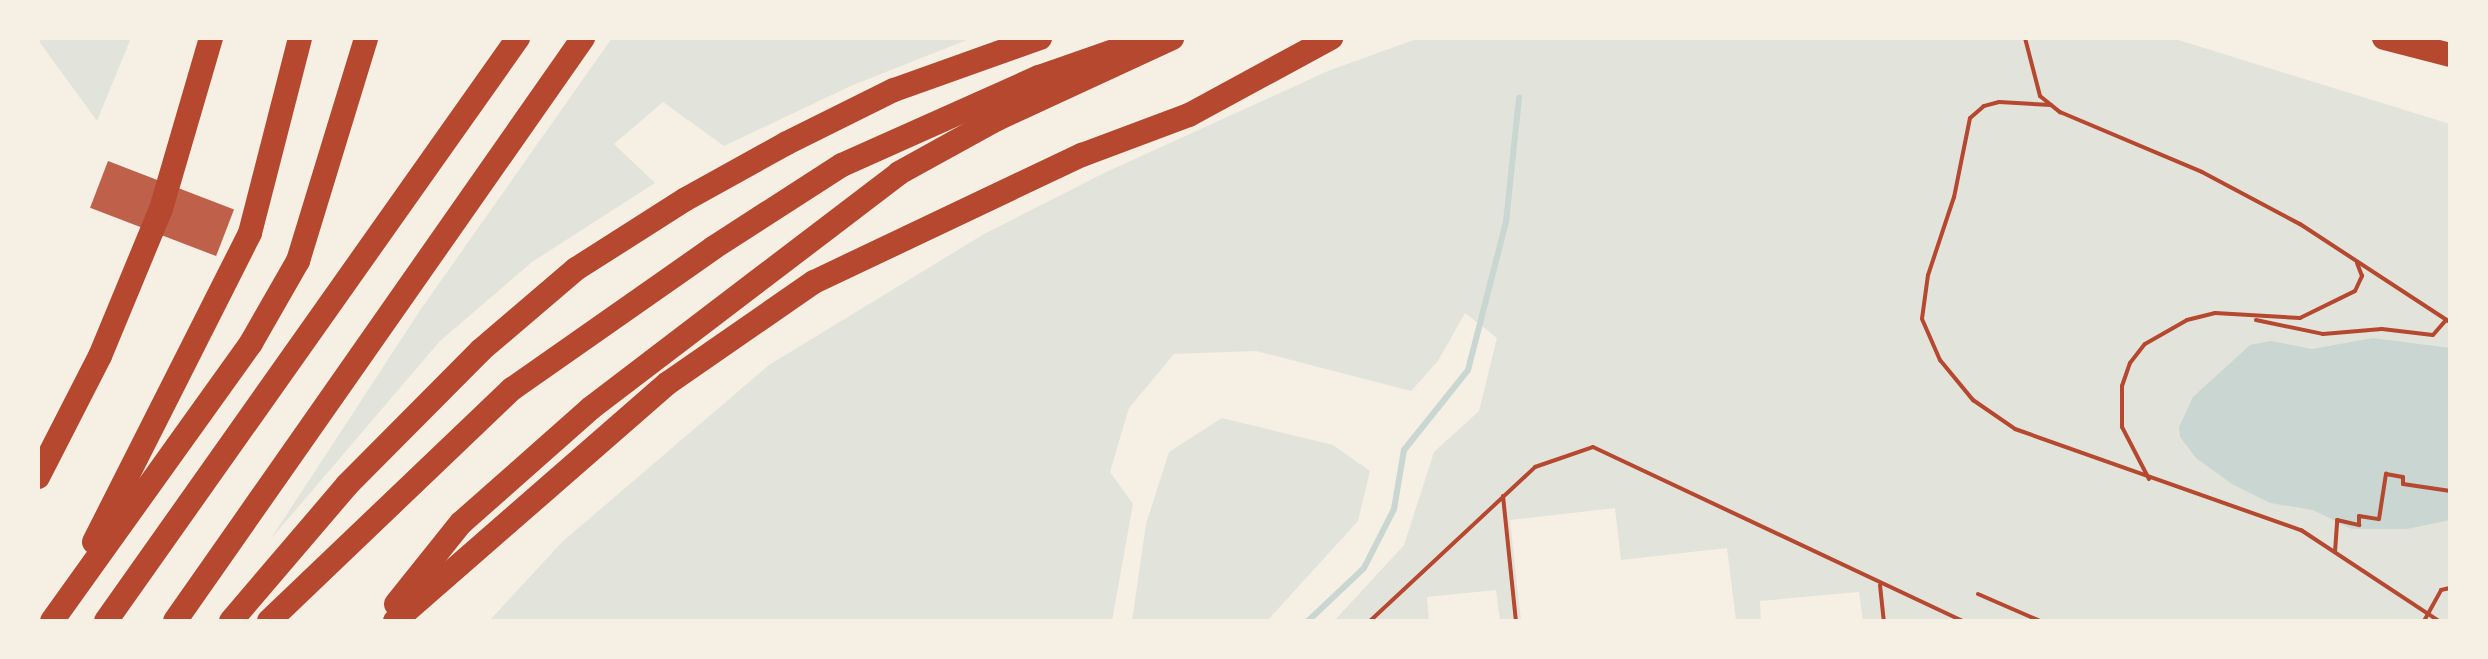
<!DOCTYPE html>
<style>
body{margin:0}
#map{position:relative;width:2488px;height:659px;overflow:hidden;background:#f6efe4;font-family:"Public Sans",sans-serif}
div>[style]{position:absolute}
[style*='--x']{left:calc(var(--x)*1px);top:calc(var(--y)*1px);width:calc(var(--w)*1px);rotate:calc(var(--a)*1deg)}
.green>*{inset:0;background:#e2e4dc}
.water>*{inset:0;background:#c9d6d2}
.stream>*{height:6px;margin:-3px;padding:0 3px;transform-origin:3px;border-radius:3px;background:#c9d6d2}
.building>*{inset:0;background:#bf614a;transform-origin:0 0}
.path>*{height:4px;margin:-2px;padding:0 2px;transform-origin:2px;border-radius:2px;background:#b5482f}
.motorway>*{height:24px;margin:-12px;padding:0 12px;transform-origin:12px;border-radius:12px;background:#b5482f}
span{translate:-50% -50%;white-space:nowrap;text-align:center;line-height:1.15;-webkit-text-stroke:6px #f6efe4;paint-order:stroke}
.frame{position:absolute;inset:0;border:40px solid #f6efe4;pointer-events:none}
</style>
<div id="map">
<div class="green">
<i style="clip-path:polygon(38px 38px,131px 38px,97px 121px,38px 40px)"></i>
<i style="clip-path:polygon(612px 38px,972px 38px,853px 85px,724px 146px,663px 102px,614px 144px,655px 183px,532px 262px,440px 341px,270px 540px,421px 309px)"></i>
<i style="clip-path:polygon(1419px 38px,2172px 38px,2450px 124px,2450px 621px,1863px 621px,1859px 592px,1760px 601px,1761px 621px,1736px 621px,1727px 548px,1621px 560px,1615px 508px,1510px 520px,1521px 621px,1500px 621px,1496px 590px,1427px 597px,1429px 621px,1334px 621px,1404px 545px,1434px 452px,1479px 411px,1497px 338px,1465px 313px,1438px 361px,1411px 391px,1256px 351px,1174px 354px,1129px 408px,1110px 472px,1133px 504px,1112px 621px,489px 621px,562px 542px,769px 365px,984px 234px,1104px 173px,1328px 71px)"></i>
<i style="clip-path:polygon(1222px 418px,1333px 445px,1370px 471px,1358px 521px,1267px 621px,1132px 621px,1146px 524px,1169px 452px)"></i>
</div>
<div class="water">
<i style="clip-path:polygon(2373px 338px,2450px 348px,2450px 520px,2407px 529px,2352px 529px,2313px 510px,2270px 503px,2232px 484px,2196px 458px,2180px 437px,2179px 427px,2193px 397px,2250px 345px,2271px 341px,2312px 349px)"></i>
</div>
<div class="stream">
<i style="--x:1308;--y:621;--w:77;--a:-43.4"></i>
<i style="--x:1364;--y:568;--w:66;--a:-63"></i>
<i style="--x:1394;--y:509;--w:60;--a:-80.4"></i>
<i style="--x:1404;--y:450;--w:102;--a:-51.3"></i>
<i style="--x:1468;--y:370;--w:153;--a:-75.6"></i>
<i style="--x:1506;--y:222;--w:125;--a:-84"></i>
</div>
<div class="building">
<i style="left:108px;top:161px;width:135px;height:50px;rotate:21deg"></i>
</div>
<div class="path">
<i style="--x:2025;--y:38;--w:60;--a:75.5"></i>
<i style="--x:2040;--y:96;--w:26;--a:39"></i>
<i style="--x:2060;--y:112;--w:154;--a:22.9"></i>
<i style="--x:2202;--y:172;--w:111;--a:28"></i>
<i style="--x:2300;--y:224;--w:179;--a:33.2"></i>
<i style="--x:2051;--y:105;--w:52;--a:-176.7"></i>
<i style="--x:1999;--y:102;--w:16;--a:165"></i>
<i style="--x:1984;--y:106;--w:18;--a:139"></i>
<i style="--x:1970;--y:118;--w:81;--a:101.4"></i>
<i style="--x:1954;--y:197;--w:82;--a:108.4"></i>
<i style="--x:1928;--y:275;--w:44;--a:97.8"></i>
<i style="--x:1922;--y:319;--w:45;--a:66.3"></i>
<i style="--x:1940;--y:360;--w:52;--a:50.5"></i>
<i style="--x:1973;--y:400;--w:51;--a:34.6"></i>
<i style="--x:2015;--y:429;--w:303;--a:19.5"></i>
<i style="--x:2301;--y:530;--w:165;--a:33.4"></i>
<i style="--x:2256;--y:320;--w:68;--a:11.8"></i>
<i style="--x:2323;--y:334;--w:59;--a:-4.8"></i>
<i style="--x:2382;--y:329;--w:51;--a:6.7"></i>
<i style="--x:2433;--y:335;--w:20;--a:-49"></i>
<i style="--x:2149;--y:479;--w:59;--a:-117.4"></i>
<i style="--x:2122;--y:427;--w:41;--a:-90"></i>
<i style="--x:2122;--y:386;--w:24;--a:-71"></i>
<i style="--x:2130;--y:363;--w:24;--a:-52"></i>
<i style="--x:2145;--y:344;--w:48;--a:-29.7"></i>
<i style="--x:2187;--y:320;--w:29;--a:-14"></i>
<i style="--x:2215;--y:313;--w:85;--a:3.4"></i>
<i style="--x:2300;--y:318;--w:61;--a:-26.1"></i>
<i style="--x:2355;--y:291;--w:17;--a:-65"></i>
<i style="--x:2362;--y:276;--w:14;--a:-111"></i>
<i style="--x:1503;--y:496;--w:126;--a:84.1"></i>
<i style="--x:2335;--y:552;--w:32;--a:-86"></i>
<i style="--x:2337;--y:520;--w:23;--a:13"></i>
<i style="--x:2359;--y:525;--w:9;--a:-90"></i>
<i style="--x:2359;--y:516;--w:20;--a:9"></i>
<i style="--x:2379;--y:519;--w:46;--a:-81.2"></i>
<i style="--x:2386;--y:474;--w:17;--a:10"></i>
<i style="--x:2403;--y:477;--w:7;--a:90"></i>
<i style="--x:2403;--y:484;--w:48;--a:8.5"></i>
<i style="--x:1880;--y:585;--w:36;--a:84"></i>
<i style="--x:1978;--y:594;--w:68;--a:23.5"></i>
<i style="--x:1370;--y:621;--w:226;--a:-43"></i>
<i style="--x:1535;--y:467;--w:61;--a:-19"></i>
<i style="--x:1593;--y:447;--w:408;--a:25.2"></i>
<i style="--x:2424;--y:621;--w:35;--a:-61"></i>
<i style="--x:2441;--y:590;--w:9;--a:-13"></i>
</div>
<div class="motorway">
<i style="--x:2384;--y:38;--w:68;--a:14.4"></i>
<i style="--x:38;--y:477;--w:136;--a:-62.9"></i>
<i style="--x:100;--y:356;--w:159;--a:-67.5"></i>
<i style="--x:161;--y:209;--w:178;--a:-73.7"></i>
<i style="--x:94;--y:542;--w:346;--a:-63.2"></i>
<i style="--x:250;--y:233;--w:201;--a:-75.6"></i>
<i style="--x:396;--y:604;--w:104;--a:-51.3"></i>
<i style="--x:461;--y:523;--w:174;--a:-41.5"></i>
<i style="--x:591;--y:408;--w:387;--a:-37.3"></i>
<i style="--x:899;--y:173;--w:112;--a:-28.9"></i>
<i style="--x:997;--y:119;--w:193;--a:-24.8"></i>
<i style="--x:52;--y:621;--w:342;--a:-54.4"></i>
<i style="--x:251;--y:343;--w:95;--a:-60.2"></i>
<i style="--x:298;--y:261;--w:233;--a:-73"></i>
<i style="--x:106;--y:621;--w:714;--a:-54.75"></i>
<i style="--x:175;--y:621;--w:712;--a:-55.01"></i>
<i style="--x:231;--y:621;--w:179;--a:-49.5"></i>
<i style="--x:347;--y:485;--w:190;--a:-45.2"></i>
<i style="--x:481;--y:350;--w:125;--a:-40.5"></i>
<i style="--x:576;--y:269;--w:130;--a:-32.5"></i>
<i style="--x:686;--y:199;--w:115;--a:-29"></i>
<i style="--x:787;--y:143;--w:119;--a:-26.4"></i>
<i style="--x:894;--y:90;--w:155;--a:-19.6"></i>
<i style="--x:269;--y:621;--w:336;--a:-43.7"></i>
<i style="--x:512;--y:389;--w:246;--a:-35"></i>
<i style="--x:713;--y:248;--w:153;--a:-32.8"></i>
<i style="--x:842;--y:165;--w:216;--a:-24.1"></i>
<i style="--x:1039;--y:77;--w:119;--a:-19.2"></i>
<i style="--x:395;--y:621;--w:362;--a:-41.1"></i>
<i style="--x:668;--y:383;--w:178;--a:-34.7"></i>
<i style="--x:814;--y:282;--w:297;--a:-25.4"></i>
<i style="--x:1082;--y:155;--w:114;--a:-20.5"></i>
<i style="--x:1189;--y:115;--w:162;--a:-28.5"></i>
</div>
<div class="frame"></div>
</div>
